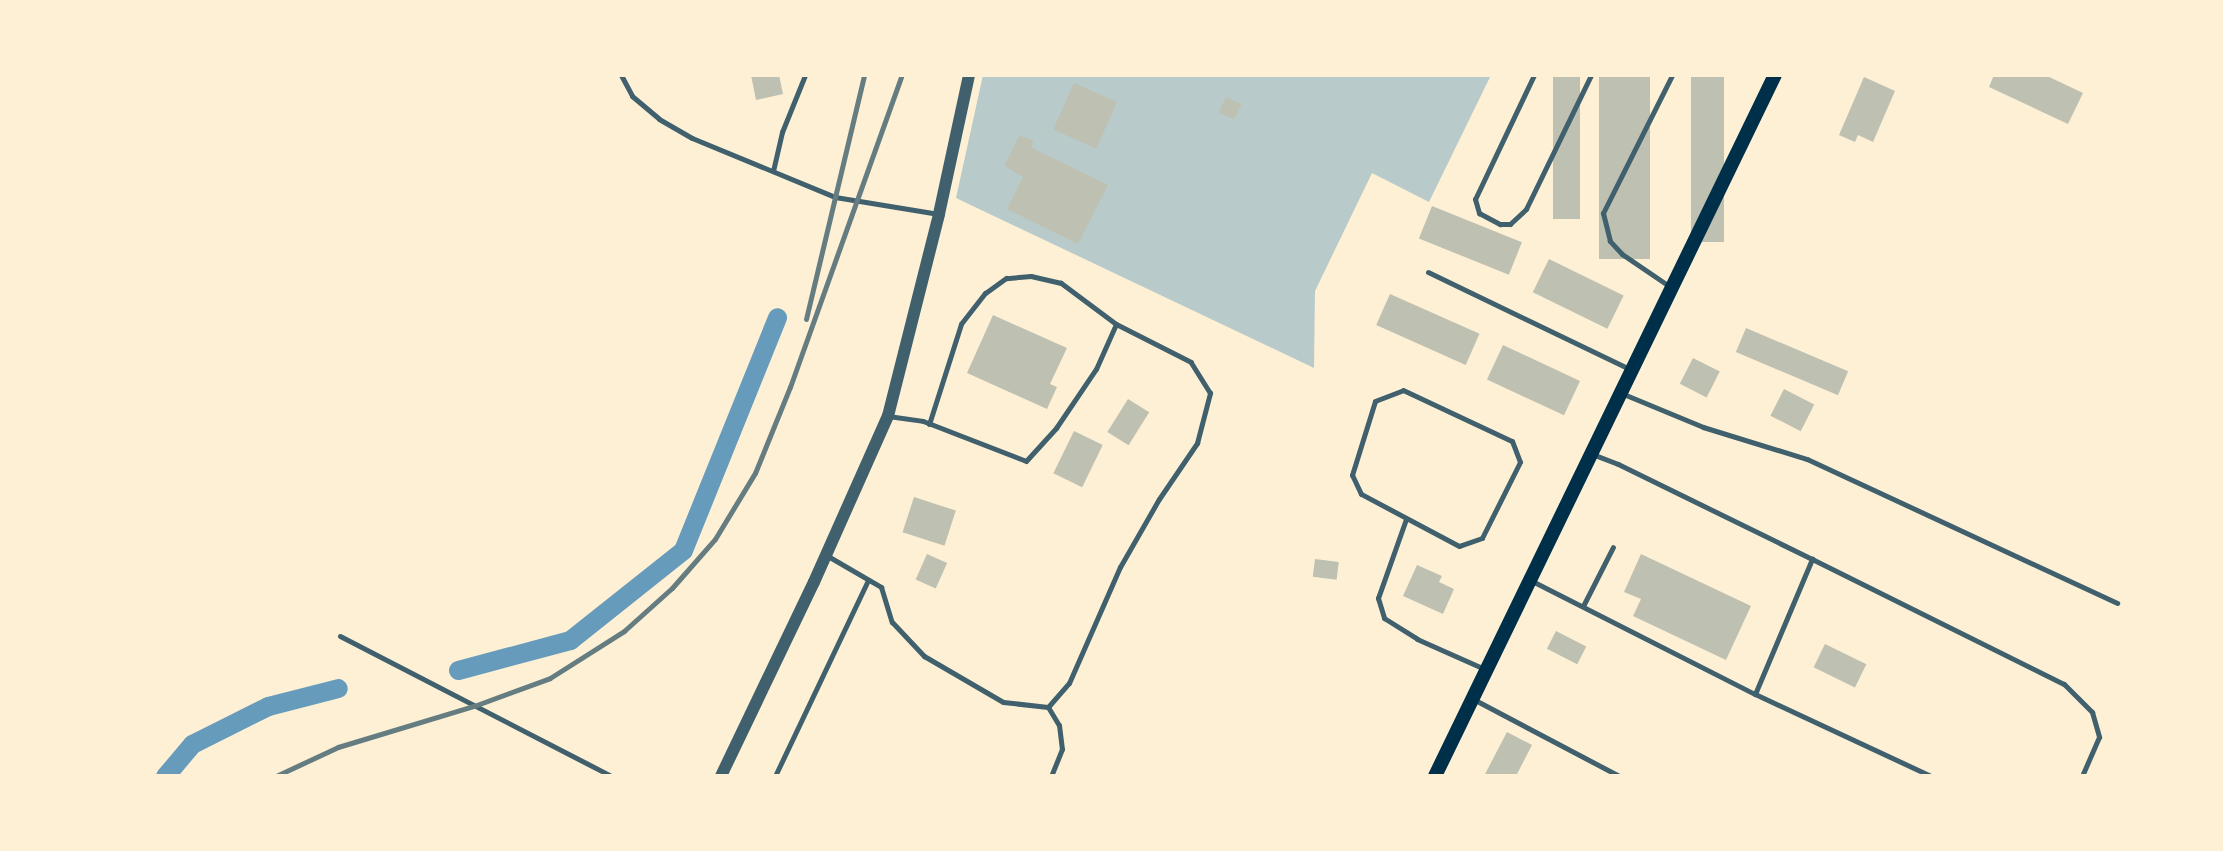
<!DOCTYPE html>
<style>
body{margin:0}
#map{position:relative;width:2223px;height:851px;overflow:hidden;background:#fdf0d5;font-family:"Golos Text",sans-serif}
div>[style]{position:absolute}
[style*='--x']{left:calc(var(--x)*1px);top:calc(var(--y)*1px);width:calc(var(--w)*1px);rotate:calc(var(--a)*1deg)}
.green>*{inset:0;background:#b9caca}
.canal>*{height:19px;margin:-9.5px;padding:0 9.5px;transform-origin:9.5px;border-radius:9.5px;background:#669bbc}
.building>*{inset:0;background:#bec0b2;transform-origin:0 0}
.service>*{height:5px;margin:-2.5px;padding:0 2.5px;transform-origin:2.5px;border-radius:2.5px;background:#3f606c}
.tertiary>*{height:12px;margin:-6px;padding:0 6px;transform-origin:6px;border-radius:6px;background:#3f606c}
.secondary>*{height:14px;margin:-7px;padding:0 7px;transform-origin:7px;border-radius:7px;background:#003049}
.rail>*{height:5px;margin:-2.5px;padding:0 2.5px;transform-origin:2.5px;border-radius:2.5px;background:#657d81}
span{translate:-50% -50%;white-space:nowrap;text-align:center;line-height:1.15;-webkit-text-stroke:5px #fdf0d5;paint-order:stroke}
.frame{position:absolute;inset:0;border:77px solid #fdf0d5;pointer-events:none}
</style>
<div id="map">
<div class="green">
<i style="clip-path:polygon(983px 75px,1491px 75px,1429px 202px,1372px 173px,1315px 291px,1314px 368px,956px 198px)"></i>
</div>
<div class="canal">
<i style="--x:458;--y:670;--w:116;--a:-15"></i>
<i style="--x:570;--y:640;--w:144;--a:-38.5"></i>
<i style="--x:683;--y:550;--w:251;--a:-68"></i>
<i style="--x:165;--y:776;--w:42;--a:-49.8"></i>
<i style="--x:192;--y:744;--w:85;--a:-26.6"></i>
<i style="--x:268;--y:706;--w:72;--a:-14.4"></i>
</div>
<div class="building">
<i style="clip-path:polygon(751px 75px,779px 75px,783px 94px,756px 100px)"></i>
<i style="left:1553px;top:75px;width:27px;height:144px"></i>
<i style="left:1599px;top:75px;width:51px;height:184px"></i>
<i style="left:1691px;top:75px;width:33px;height:167px"></i>
<i style="clip-path:polygon(1994px 75px,2045px 75px,2083px 93px,2068px 124px,1989px 87px)"></i>
<i style="clip-path:polygon(1864px 77px,1895px 91px,1873px 142px,1858px 135px,1855px 142px,1839px 135px)"></i>
<i style="left:1074px;top:83px;width:47px;height:51px;rotate:24deg"></i>
<i style="left:1226px;top:97px;width:17px;height:17px;rotate:25deg"></i>
<i style="clip-path:polygon(1019px 136px,1033px 140px,1032px 148px,1108px 185px,1078px 244px,1007px 209px,1023px 177px,1004px 166px)"></i>
<i style="left:1432px;top:206px;width:97px;height:35px;rotate:22deg"></i>
<i style="left:1549px;top:259px;width:83px;height:37px;rotate:26deg"></i>
<i style="left:1390px;top:294px;width:98px;height:34px;rotate:24deg"></i>
<i style="clip-path:polygon(993px 315px,1067px 348px,1050px 384px,1057px 387px,1047px 409px,967px 373px)"></i>
<i style="left:1746px;top:328px;width:111px;height:26px;rotate:23deg"></i>
<i style="left:1503px;top:345px;width:85px;height:38px;rotate:25deg"></i>
<i style="left:1693px;top:358px;width:30px;height:29px;rotate:27deg"></i>
<i style="left:1784px;top:389px;width:34px;height:30px;rotate:27deg"></i>
<i style="left:1128px;top:399px;width:25px;height:39px;rotate:32deg"></i>
<i style="left:1074px;top:431px;width:32px;height:47px;rotate:26deg"></i>
<i style="left:914px;top:497px;width:44px;height:37px;rotate:18deg"></i>
<i style="left:927px;top:554px;width:22px;height:28px;rotate:24deg"></i>
<i style="clip-path:polygon(1641px 554px,1751px 606px,1726px 660px,1633px 616px,1641px 599px,1624px 592px)"></i>
<i style="left:1315px;top:559px;width:24px;height:18px;rotate:7deg"></i>
<i style="clip-path:polygon(1417px 565px,1442px 576px,1439px 582px,1454px 589px,1443px 614px,1403px 596px)"></i>
<i style="left:1556px;top:631px;width:34px;height:20px;rotate:27deg"></i>
<i style="left:1825px;top:644px;width:46px;height:26px;rotate:26deg"></i>
<i style="clip-path:polygon(1507px 732px,1532px 745px,1516px 776px,1484px 776px)"></i>
</div>
<div class="service">
<i style="--x:621;--y:75;--w:24;--a:62"></i>
<i style="--x:632;--y:96;--w:35;--a:40"></i>
<i style="--x:659;--y:119;--w:38;--a:30"></i>
<i style="--x:692;--y:138;--w:155;--a:22.4"></i>
<i style="--x:835;--y:197;--w:105;--a:9.3"></i>
<i style="--x:1534;--y:75;--w:137;--a:115.4"></i>
<i style="--x:1475;--y:199;--w:15;--a:74"></i>
<i style="--x:1479;--y:213;--w:24;--a:28"></i>
<i style="--x:1500;--y:224;--w:10;--a:0"></i>
<i style="--x:1510;--y:224;--w:22;--a:-43"></i>
<i style="--x:1526;--y:209;--w:149;--a:-64.1"></i>
<i style="--x:773;--y:171;--w:40;--a:-77"></i>
<i style="--x:782;--y:132;--w:61;--a:-68"></i>
<i style="--x:1428;--y:272;--w:226;--a:25.7"></i>
<i style="--x:1669;--y:286;--w:57;--a:-145.8"></i>
<i style="--x:1622;--y:254;--w:18;--a:-133"></i>
<i style="--x:1610;--y:241;--w:29;--a:-104"></i>
<i style="--x:1603;--y:213;--w:154;--a:-63.4"></i>
<i style="--x:1403;--y:390;--w:120;--a:25.1"></i>
<i style="--x:1512;--y:441;--w:22;--a:69"></i>
<i style="--x:1520;--y:462;--w:85;--a:116.6"></i>
<i style="--x:1482;--y:538;--w:24;--a:161"></i>
<i style="--x:1459;--y:546;--w:111;--a:-152"></i>
<i style="--x:1361;--y:494;--w:21;--a:-115"></i>
<i style="--x:1352;--y:475;--w:77;--a:-72.7"></i>
<i style="--x:1375;--y:401;--w:30;--a:-21"></i>
<i style="--x:1621;--y:393;--w:89;--a:22.5"></i>
<i style="--x:1703;--y:427;--w:109;--a:17.1"></i>
<i style="--x:1807;--y:459;--w:342;--a:24.9"></i>
<i style="--x:888;--y:416;--w:35;--a:8"></i>
<i style="--x:923;--y:421;--w:110;--a:21.2"></i>
<i style="--x:1026;--y:461;--w:45;--a:-47.7"></i>
<i style="--x:1056;--y:428;--w:71;--a:-55.9"></i>
<i style="--x:1096;--y:369;--w:49;--a:-66"></i>
<i style="--x:1116;--y:324;--w:69;--a:-143.3"></i>
<i style="--x:1061;--y:283;--w:31;--a:-167"></i>
<i style="--x:1031;--y:276;--w:25;--a:175"></i>
<i style="--x:1006;--y:278;--w:26;--a:144"></i>
<i style="--x:985;--y:293;--w:39;--a:128"></i>
<i style="--x:961;--y:324;--w:105;--a:107.7"></i>
<i style="--x:1406;--y:519;--w:84;--a:109.5"></i>
<i style="--x:1378;--y:598;--w:21;--a:73"></i>
<i style="--x:1384;--y:618;--w:39;--a:32"></i>
<i style="--x:1417;--y:639;--w:77;--a:23.9"></i>
<i style="--x:826;--y:555;--w:64;--a:30.2"></i>
<i style="--x:881;--y:587;--w:37;--a:73"></i>
<i style="--x:892;--y:622;--w:47;--a:46.7"></i>
<i style="--x:924;--y:656;--w:91;--a:30.2"></i>
<i style="--x:1003;--y:702;--w:45;--a:6.3"></i>
<i style="--x:1048;--y:707;--w:32;--a:-49"></i>
<i style="--x:1069;--y:683;--w:127;--a:-66.3"></i>
<i style="--x:1120;--y:567;--w:78;--a:-60.2"></i>
<i style="--x:1159;--y:499;--w:68;--a:-55.8"></i>
<i style="--x:1197;--y:443;--w:52;--a:-75.4"></i>
<i style="--x:1210;--y:393;--w:36;--a:-122"></i>
<i style="--x:1191;--y:362;--w:84;--a:-153.1"></i>
<i style="--x:1812;--y:559;--w:281;--a:26.4"></i>
<i style="--x:2064;--y:684;--w:40;--a:45"></i>
<i style="--x:2092;--y:712;--w:26;--a:74"></i>
<i style="--x:2099;--y:737;--w:43;--a:113.6"></i>
<i style="--x:1532;--y:581;--w:250;--a:26.9"></i>
<i style="--x:1755;--y:694;--w:147;--a:-67.1"></i>
<i style="--x:1812;--y:559;--w:216;--a:-153.9"></i>
<i style="--x:1618;--y:464;--w:26;--a:-159"></i>
<i style="--x:1583;--y:606;--w:66;--a:-63"></i>
<i style="--x:340;--y:636;--w:305;--a:27.3"></i>
<i style="--x:1755;--y:694;--w:194;--a:25"></i>
<i style="--x:1475;--y:700;--w:163;--a:27.8"></i>
<i style="--x:1048;--y:707;--w:21;--a:59"></i>
<i style="--x:1059;--y:725;--w:24;--a:83"></i>
<i style="--x:1062;--y:749;--w:29;--a:112"></i>
<i style="--x:775;--y:776;--w:217;--a:-64.6"></i>
</div>
<div class="tertiary">
<i style="--x:721;--y:776;--w:215;--a:-64.4"></i>
<i style="--x:814;--y:582;--w:182;--a:-66"></i>
<i style="--x:888;--y:416;--w:208;--a:-75.8"></i>
<i style="--x:939;--y:214;--w:142;--a:-77.8"></i>
</div>
<div class="secondary">
<i style="--x:1435;--y:776;--w:779;--a:-64.13"></i>
</div>
<div class="rail">
<i style="--x:806;--y:319;--w:251;--a:-76.6"></i>
<i style="--x:276;--y:776;--w:68;--a:-25.1"></i>
<i style="--x:338;--y:747;--w:142;--a:-16.8"></i>
<i style="--x:474;--y:706;--w:81;--a:-20.2"></i>
<i style="--x:550;--y:678;--w:88;--a:-32.4"></i>
<i style="--x:624;--y:631;--w:64;--a:-41.9"></i>
<i style="--x:672;--y:588;--w:65;--a:-48.7"></i>
<i style="--x:715;--y:539;--w:77;--a:-58.8"></i>
<i style="--x:755;--y:473;--w:93;--a:-67.9"></i>
<i style="--x:790;--y:387;--w:331;--a:-70.3"></i>
</div>
<div class="frame"></div>
</div>
